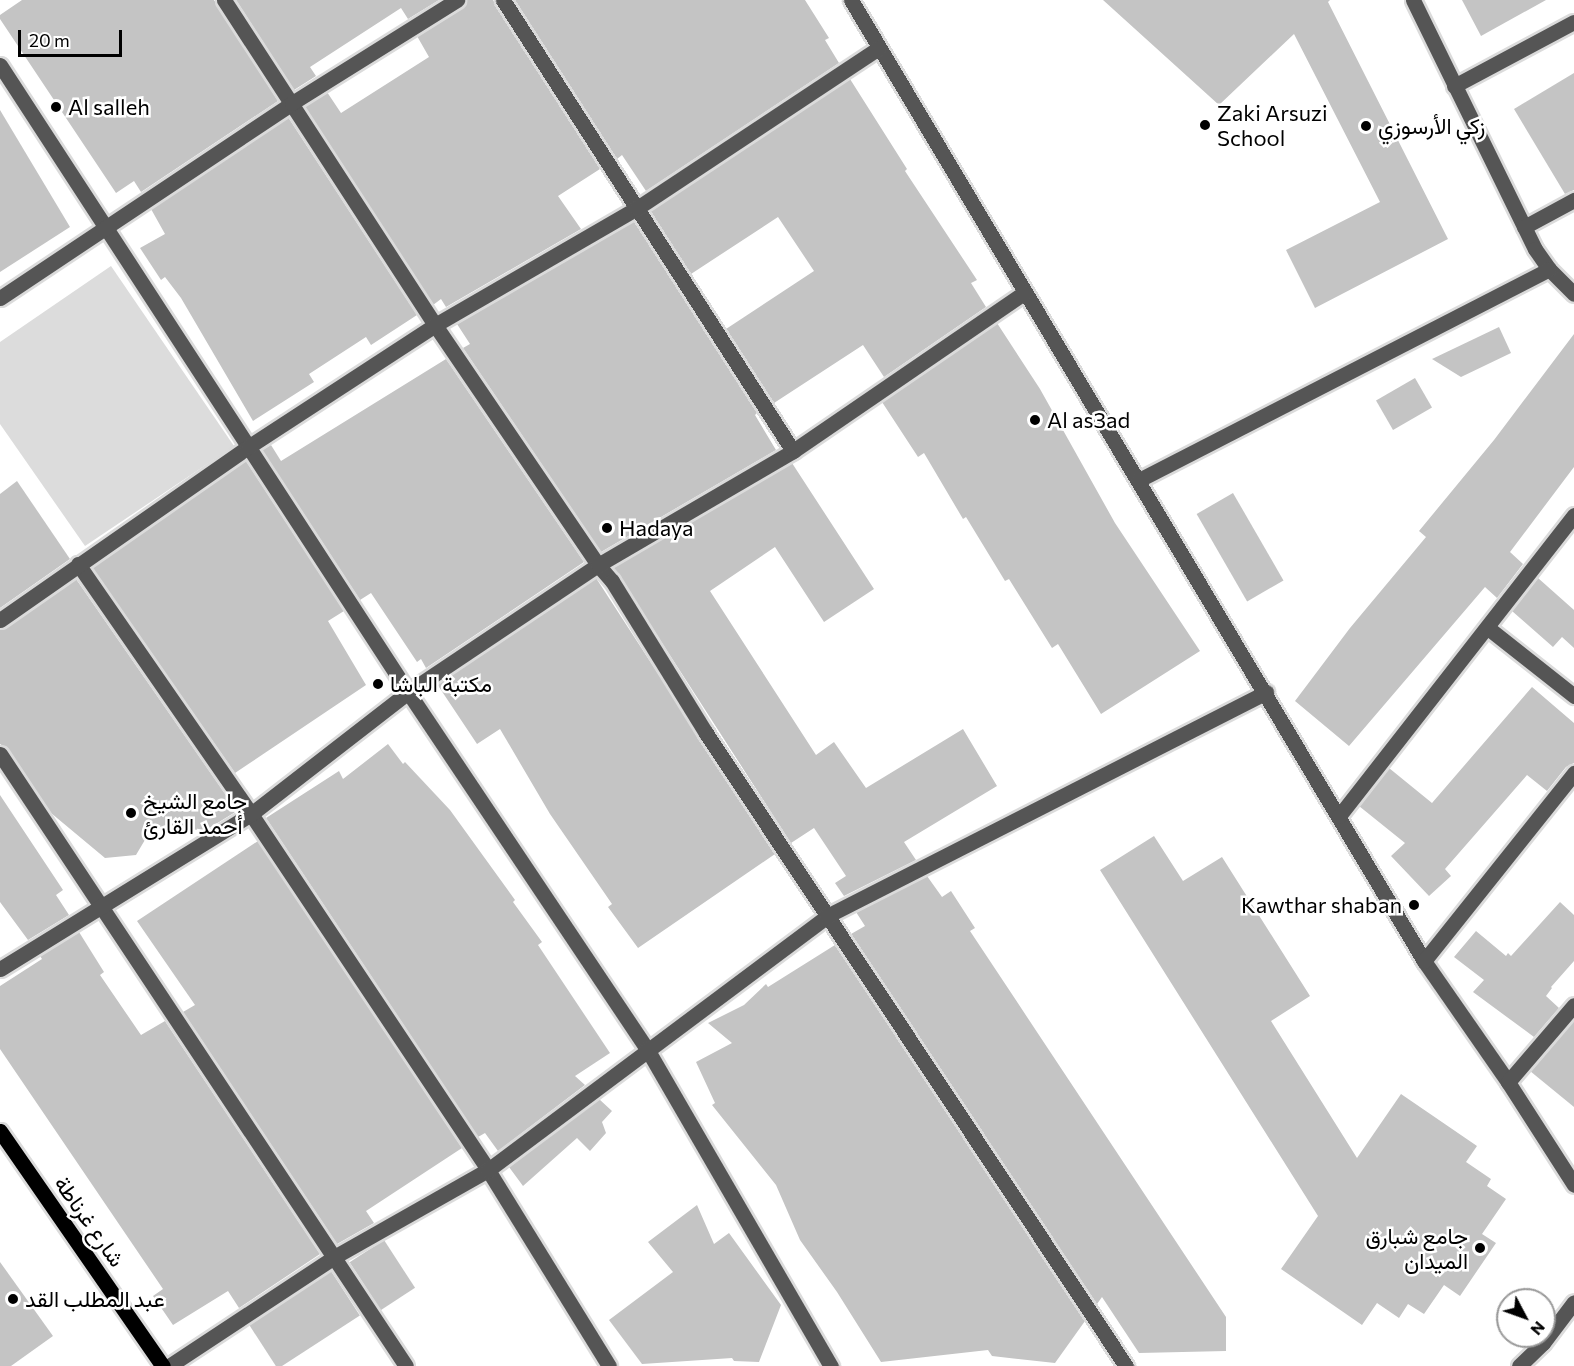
<!DOCTYPE html>
<meta charset="utf-8">
<style>
body{margin:0}
#map{position:relative;width:1574px;height:1366px;overflow:hidden;background:#fff;font-family:Commissioner,Vazirmatn,sans-serif}
div>[style]{position:absolute}
[style*='--x']{left:calc(var(--x)*1px);top:calc(var(--y)*1px);width:calc(var(--w)*1px);rotate:calc(var(--a)*1deg)}
.green>*{inset:0;background:#dcdcdc}
.building>*{inset:0;background:#c4c4c4;transform-origin:0 0}
.roads{filter:drop-shadow(2px 0 #dbdbdb) drop-shadow(-2px 0 #dbdbdb) drop-shadow(0 2px #dbdbdb) drop-shadow(0 -2px #dbdbdb)}
.minor>*{height:15px;margin:-7.5px;padding:0 7.5px;transform-origin:7.5px;border-radius:7.5px;background:#555}
.major>*{height:15px;margin:-7.5px;padding:0 7.5px;transform-origin:7.5px;border-radius:7.5px;background:#000}
.dots>*{width:16px;height:16px;translate:-50% -50%;box-sizing:border-box;border:3px solid #fff;border-radius:50%}
span{translate:-50% -50%;white-space:nowrap;text-align:center;line-height:1.15;-webkit-text-stroke:5px #fff;paint-order:stroke}
.poi-label{font-size:22px;color:#000}
.left{translate:0 -50%;text-align:left}
.right{translate:-100% -50%;text-align:right}
.street-label{font-size:22px;color:#000}
.north{position:absolute;left:1496px;top:1288px;width:60px;height:60px;box-sizing:border-box;background:#fff;border:2px solid #999;border-radius:50%;rotate:131deg;font-size:16px;font-weight:700;line-height:24px;text-align:center;color:#000}
.north::after{content:'';display:block;margin:auto;width:21px;height:27px;background:#000;clip-path:polygon(50% 0,100% 100%,50% 72%,0 100%)}
.scale{position:absolute;left:18px;top:30px;width:104px;height:27px;box-sizing:border-box;border:3px solid #000;border-top:0;padding-left:8px;font-size:18px;line-height:21px;white-space:nowrap;color:#000;-webkit-text-stroke:4px #fff;paint-order:stroke}
</style>
<div id="map">
<div class="green">
<i style="clip-path:polygon(111px 266px,234px 446px,85px 546px,0 424px,0 342px)"></i>
</div>
<div class="building">
<i style="clip-path:polygon(22px 0,214px 0,278px 101px,141px 192px,134px 181px,116px 193px,0 19px,0 15px)"></i>
<i style="clip-path:polygon(236px 0,439px 0,408px 19px,401px 8px,310px 67px,316px 76px,294px 90px)"></i>
<i style="clip-path:polygon(467px 0,493px 0,600px 169px,558px 196px,581px 229px,446px 307px,441px 299px,433px 305px,305px 107px,327px 92px,341px 113px,429px 57px,417px 36px,462px 8px)"></i>
<i style="clip-path:polygon(515px 0,805px 0,829px 38px,825px 40px,839px 63px,646px 191px,622px 155px,617px 159px)"></i>
<i style="clip-path:polygon(1103px 0,1330px 0,1328px 2px,1448px 239px,1315px 308px,1286px 250px,1380px 202px,1294px 34px,1219px 105px)"></i>
<i style="clip-path:polygon(1462px 0,1546px 0,1481px 36px)"></i>
<i style="clip-path:polygon(1574px 73px,1574px 190px,1565px 194px,1514px 109px)"></i>
<i style="clip-path:polygon(850px 79px,907px 169px,905px 171px,977px 280px,971px 283px,986px 307px,884px 377px,863px 345px,774px 403px,726px 329px,814px 271px,778px 217px,691px 274px,650px 211px)"></i>
<i style="clip-path:polygon(0 110px,70px 227px,0 272px)"></i>
<i style="clip-path:polygon(288px 117px,417px 315px,371px 345px,366px 337px,309px 374px,314px 382px,253px 421px,181px 298px,165px 277px,161px 280px,140px 248px,165px 234px,151px 209px)"></i>
<i style="clip-path:polygon(634px 221px,757px 413px,755px 415px,776px 450px,601px 552px,463px 348px,470px 344px,457px 324px)"></i>
<i style="clip-path:polygon(997px 323px,1040px 389px,1115px 523px,1200px 651px,1101px 714px,1058px 644px,1052px 648px,1009px 579px,1005px 581px,966px 517px,963px 519px,924px 453px,918px 457px,882px 402px)"></i>
<i style="clip-path:polygon(1499px 327px,1511px 353px,1461px 377px,1432px 359px)"></i>
<i style="clip-path:polygon(1574px 334px,1574px 467px,1510px 552px,1523px 564px,1497px 598px,1485px 587px,1349px 746px,1295px 701px,1350px 628px,1426px 537px,1419px 531px,1494px 440px)"></i>
<i style="clip-path:polygon(446px 359px,584px 562px,426px 668px,421px 659px,417px 662px,371px 593px,360px 600px,262px 450px,271px 445px,281px 461px)"></i>
<i style="left:1415px;top:378px;width:34px;height:45px;rotate:60deg"></i>
<i style="clip-path:polygon(246px 461px,344px 611px,328px 621px,366px 685px,235px 773px,92px 568px)"></i>
<i style="clip-path:polygon(792px 463px,874px 589px,824px 622px,775px 547px,710px 591px,816px 755px,834px 742px,866px 788px,963px 729px,997px 786px,904px 842px,916px 860px,844px 896px,835px 883px,846px 876px,814px 828px,791px 843px,613px 567px)"></i>
<i style="clip-path:polygon(17px 481px,70px 559px,0 608px,0 494px)"></i>
<i style="left:1233px;top:493px;width:101px;height:42px;rotate:60deg"></i>
<i style="clip-path:polygon(596px 578px,775px 854px,638px 948px,608px 907px,612px 904px,550px 814px,500px 729px,477px 744px,437px 684px)"></i>
<i style="clip-path:polygon(1538px 578px,1574px 610px,1574px 648px,1562px 637px,1553px 647px,1512px 611px)"></i>
<i style="clip-path:polygon(76px 579px,237px 811px,206px 830px,152px 828px,136px 855px,105px 858px,51px 813px,8px 749px,0 744px,0 630px)"></i>
<i style="clip-path:polygon(1532px 687px,1574px 723px,1574px 763px,1566px 767px,1547px 791px,1527px 775px,1445px 869px,1451px 876px,1429px 896px,1391px 856px,1405px 843px,1359px 806px,1389px 768px,1432px 803px)"></i>
<i style="clip-path:polygon(388px 744px,403px 764px,405px 762px,450px 810px,515px 900px,513px 902px,542px 942px,538px 945px,610px 1053px,575px 1076px,585px 1085px,498px 1151px,485px 1133px,478px 1137px,266px 818px,339px 771px,343px 779px)"></i>
<i style="clip-path:polygon(0 795px,63px 890px,56px 895px,69px 915px,28px 940px,0 902px)"></i>
<i style="clip-path:polygon(1154px 836px,1183px 881px,1222px 857px,1310px 996px,1271px 1021px,1357px 1158px,1401px 1094px,1477px 1146px,1466px 1162px,1491px 1179px,1487px 1186px,1506px 1199px,1482px 1234px,1496px 1243px,1460px 1296px,1444px 1285px,1424px 1314px,1408px 1304px,1399px 1318px,1377px 1303px,1362px 1325px,1281px 1269px,1318px 1216px,1100px 870px)"></i>
<i style="clip-path:polygon(258px 841px,462px 1148px,366px 1211px,374px 1223px,337px 1244px,183px 1012px,195px 1005px,137px 921px)"></i>
<i style="clip-path:polygon(927px 876px,942px 897px,951px 891px,975px 928px,970px 931px,1226px 1317px,1226px 1351px,1139px 1353px,1102px 1297px,1097px 1304px,851px 934px,865px 926px,856px 912px)"></i>
<i style="clip-path:polygon(1560px 902px,1574px 915px,1574px 961px,1551px 987px,1552px 988px,1546px 996px,1559px 1008px,1534px 1037px,1473px 992px,1484px 980px,1454px 957px,1476px 931px,1506px 956px,1508px 953px,1511px 956px)"></i>
<i style="clip-path:polygon(79px 932px,104px 972px,100px 975px,141px 1035px,165px 1021px,320px 1254px,239px 1308px,228px 1291px,173px 1325px,153px 1296px,163px 1289px,0 1049px,0 986px,42px 959px,40px 956px)"></i>
<i style="clip-path:polygon(835px 945px,1085px 1321px,1055px 1363px,992px 1356px,988px 1350px,881px 1362px,837px 1292px,800px 1240px,776px 1185px,712px 1105px,715px 1103px,696px 1062px,732px 1043px,708px 1023px,744px 1005px,766px 984px,768px 987px)"></i>
<i style="clip-path:polygon(1574px 1020px,1574px 1107px,1530px 1071px)"></i>
<i style="clip-path:polygon(599px 1099px,612px 1111px,602px 1122px,606px 1133px,590px 1151px,577px 1138px,523px 1186px,509px 1167px)"></i>
<i style="clip-path:polygon(697px 1205px,714px 1244px,729px 1233px,781px 1305px,759px 1362px,734px 1361px,732px 1358px,642px 1364px,609px 1320px,673px 1272px,648px 1242px)"></i>
<i style="left:384px;top:1240px;width:57px;height:41px;rotate:57deg"></i>
<i style="clip-path:polygon(0 1262px,53px 1336px,11px 1366px,0 1366px)"></i>
<i style="left:331px;top:1271px;width:53px;height:98px;rotate:57deg"></i>
</div>
<div class="roads">
<div class="minor">
<i style="--x:224;--y:0;--w:387;--a:57"></i>
<i style="--x:435;--y:325;--w:290;--a:55.8"></i>
<i style="--x:598;--y:565;--w:21;--a:49"></i>
<i style="--x:612;--y:581;--w:179;--a:58.3"></i>
<i style="--x:706;--y:733;--w:760;--a:56.44"></i>
<i style="--x:503;--y:0;--w:536;--a:57.26"></i>
<i style="--x:851;--y:0;--w:1119;--a:59.19"></i>
<i style="--x:1424;--y:961;--w:147;--a:55.2"></i>
<i style="--x:1508;--y:1082;--w:122;--a:57.3"></i>
<i style="--x:1413;--y:0;--w:277;--a:63.9"></i>
<i style="--x:1535;--y:249;--w:24;--a:55"></i>
<i style="--x:1549;--y:269;--w:35;--a:45"></i>
<i style="--x:0;--y:65;--w:748;--a:56.95"></i>
<i style="--x:408;--y:692;--w:430;--a:56.2"></i>
<i style="--x:647;--y:1049;--w:367;--a:59.9"></i>
<i style="--x:1454;--y:86;--w:136;--a:-28.1"></i>
<i style="--x:1524;--y:227;--w:57;--a:-28.4"></i>
<i style="--x:0;--y:298;--w:351;--a:-33.7"></i>
<i style="--x:292;--y:103;--w:195;--a:-32"></i>
<i style="--x:1139;--y:480;--w:461;--a:-27.2"></i>
<i style="--x:78;--y:564;--w:304;--a:55.3"></i>
<i style="--x:251;--y:814;--w:428;--a:56.3"></i>
<i style="--x:488;--y:1170;--w:230;--a:58.3"></i>
<i style="--x:0;--y:620;--w:302;--a:-34.9"></i>
<i style="--x:248;--y:447;--w:223;--a:-33.1"></i>
<i style="--x:435;--y:325;--w:233;--a:-30.1"></i>
<i style="--x:637;--y:208;--w:290;--a:-33.5"></i>
<i style="--x:1488;--y:628;--w:110;--a:38.3"></i>
<i style="--x:0;--y:754;--w:734;--a:56.44"></i>
<i style="--x:1339;--y:816;--w:382;--a:-52"></i>
<i style="--x:1424;--y:961;--w:241;--a:-51.4"></i>
<i style="--x:0;--y:969;--w:295;--a:-31.7"></i>
<i style="--x:251;--y:814;--w:199;--a:-37.8"></i>
<i style="--x:408;--y:692;--w:229;--a:-33.8"></i>
<i style="--x:598;--y:565;--w:226;--a:-30.3"></i>
<i style="--x:793;--y:451;--w:281;--a:-34.4"></i>
<i style="--x:1508;--y:1082;--w:101;--a:-49.4"></i>
<i style="--x:169;--y:1366;--w:198;--a:-33.4"></i>
<i style="--x:334;--y:1257;--w:177;--a:-29.5"></i>
<i style="--x:488;--y:1170;--w:424;--a:-36.8"></i>
<i style="--x:827;--y:916;--w:493;--a:-27"></i>
<i style="--x:1519;--y:1366;--w:33;--a:-44"></i>
<i style="--x:1543;--y:1343;--w:51;--a:-52.9"></i>
</div>
<div class="major">
<i style="--x:0;--y:1131;--w:286;--a:55.3"></i>
</div>
</div>
<div class="dots">
<i style="left:56px;top:107px;background:#000"></i>
<i style="left:1205px;top:125px;background:#000"></i>
<i style="left:1366px;top:126px;background:#000"></i>
<i style="left:1035px;top:420px;background:#000"></i>
<i style="left:607px;top:528px;background:#000"></i>
<i style="left:378px;top:684px;background:#000"></i>
<i style="left:131px;top:813px;background:#000"></i>
<i style="left:1414px;top:905px;background:#000"></i>
<i style="left:1480px;top:1248px;background:#000"></i>
<i style="left:13px;top:1299px;background:#000"></i>
</div>
<div class="poi-label">
<span class="left" style="left:68px;top:107px">Al salleh</span>
<span class="left" style="left:1217px;top:125px">Zaki Arsuzi<br>School</span>
<span class="left" style="left:1378px;top:126px">زكي الأرسوزي</span>
<span class="left" style="left:1047px;top:420px">Al as3ad</span>
<span class="left" style="left:619px;top:528px">Hadaya</span>
<span class="left" style="left:390px;top:684px">مكتبة الباشا</span>
<span class="left" style="left:143px;top:813px">جامع الشيخ<br>أحمد القارئ</span>
<span class="right" style="left:1402px;top:905px">Kawthar shaban</span>
<span class="right" style="left:1468px;top:1248px">جامع شبارق<br>الميدان</span>
<span class="left" style="left:25px;top:1299px">عبد المطلب القد</span>
</div>
<div class="street-label">
<span style="left:90px;top:1221px;rotate:55deg">شارع غرناطة</span>
</div>
<div class="north">N</div>
<div class="scale">20 m</div>
</div>
